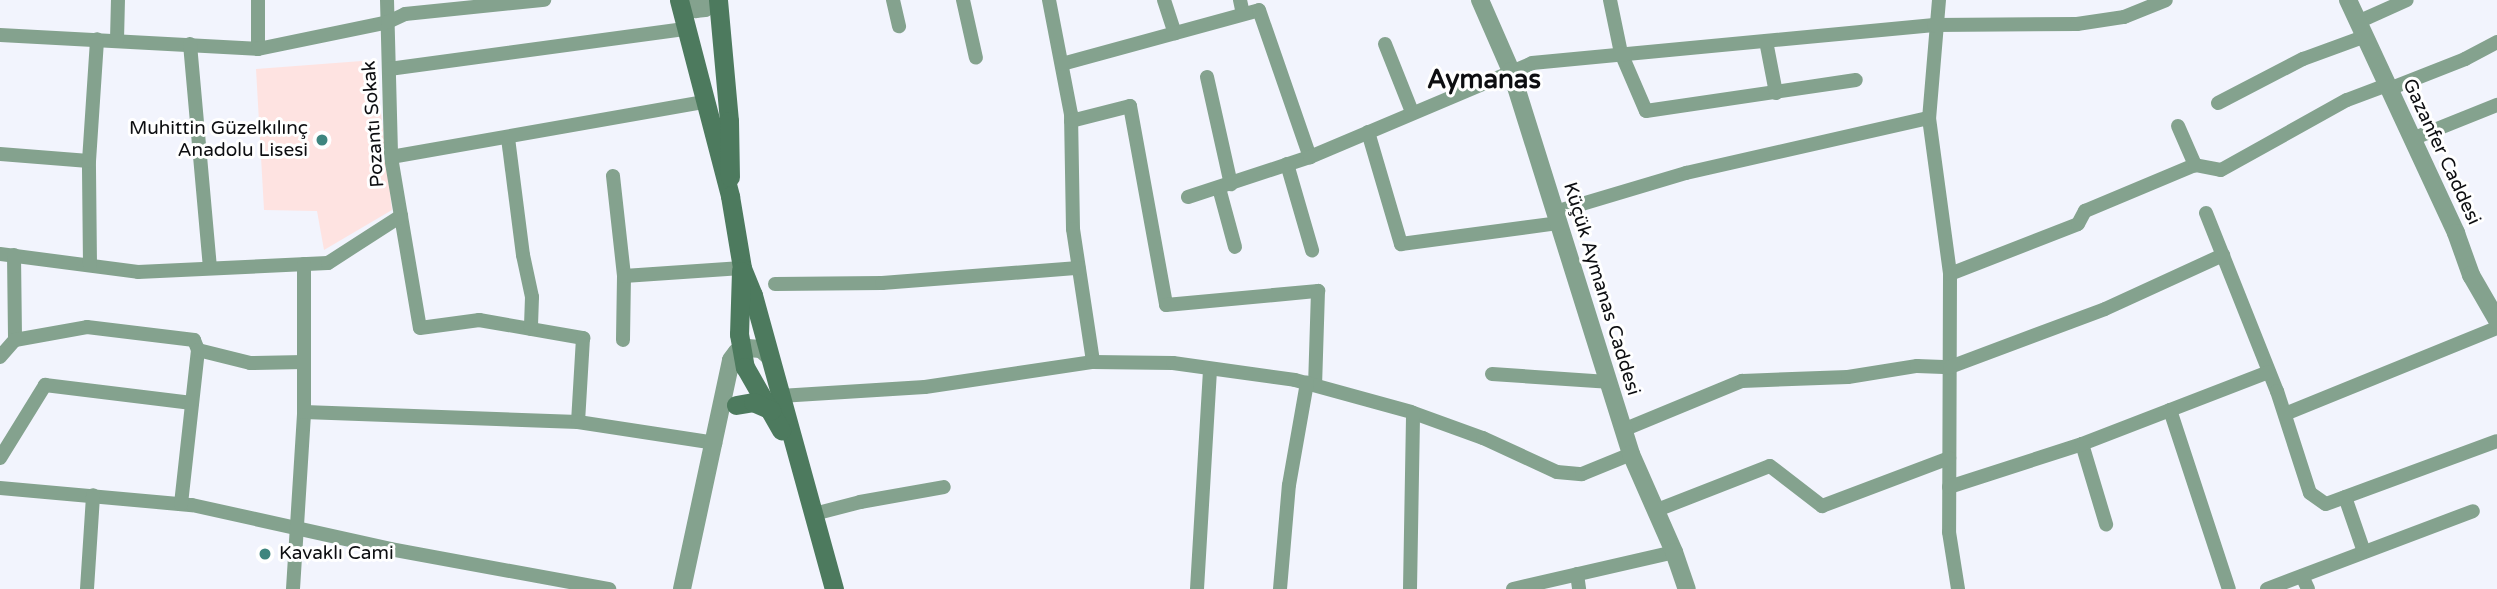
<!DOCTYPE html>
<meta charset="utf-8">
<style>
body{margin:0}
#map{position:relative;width:2497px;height:589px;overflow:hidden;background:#f2f4fd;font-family:"Varela Round",sans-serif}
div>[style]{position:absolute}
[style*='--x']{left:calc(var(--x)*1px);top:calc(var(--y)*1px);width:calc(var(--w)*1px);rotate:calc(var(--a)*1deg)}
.education>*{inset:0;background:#fee3e1}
.minor>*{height:14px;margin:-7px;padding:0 7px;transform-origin:7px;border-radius:7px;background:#84a28e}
.tertiary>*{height:18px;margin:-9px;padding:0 9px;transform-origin:9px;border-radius:9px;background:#84a28e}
.secondary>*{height:19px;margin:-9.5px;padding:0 9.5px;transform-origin:9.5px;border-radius:9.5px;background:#4d7a5e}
.dots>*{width:19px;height:19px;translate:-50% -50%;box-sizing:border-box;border:4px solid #fff;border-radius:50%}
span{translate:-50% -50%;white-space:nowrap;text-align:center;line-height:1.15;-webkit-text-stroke:6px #fff;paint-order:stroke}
.street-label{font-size:19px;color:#0d0e11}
.poi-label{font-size:19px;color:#0d0e11}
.right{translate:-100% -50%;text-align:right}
.left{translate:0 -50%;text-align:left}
.district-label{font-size:26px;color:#0d0e11;font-weight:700}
</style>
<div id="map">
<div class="education">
<i style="clip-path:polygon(375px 60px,392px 210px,324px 250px,317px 211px,264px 210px,256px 69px)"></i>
</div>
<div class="minor">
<i style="--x:258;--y:0;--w:49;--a:90"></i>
<i style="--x:387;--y:0;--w:157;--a:88.5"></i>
<i style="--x:391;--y:157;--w:173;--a:80.4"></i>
<i style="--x:420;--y:328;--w:60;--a:-7.7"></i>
<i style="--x:479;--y:320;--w:106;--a:9.8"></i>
<i style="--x:583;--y:338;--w:84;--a:93.4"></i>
<i style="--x:893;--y:0;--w:27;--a:77"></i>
<i style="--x:963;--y:0;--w:59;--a:77.4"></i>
<i style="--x:1049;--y:0;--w:116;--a:79.1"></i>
<i style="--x:1071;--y:114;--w:115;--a:89"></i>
<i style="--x:1073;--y:229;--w:134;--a:81.4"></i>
<i style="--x:1164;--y:0;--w:35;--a:72"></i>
<i style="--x:1240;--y:0;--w:14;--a:78"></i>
<i style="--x:1610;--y:0;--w:54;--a:78.3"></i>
<i style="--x:1621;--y:53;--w:63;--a:66.7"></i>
<i style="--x:1646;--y:111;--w:212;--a:-8.4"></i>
<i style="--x:1939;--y:0;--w:118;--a:94.8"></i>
<i style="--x:1929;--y:118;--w:157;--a:82.3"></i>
<i style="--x:1950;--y:274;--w:258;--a:90.2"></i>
<i style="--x:1949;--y:532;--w:58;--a:81"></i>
<i style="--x:2360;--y:21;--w:51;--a:-24.1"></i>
<i style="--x:0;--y:35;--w:258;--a:3.1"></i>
<i style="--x:258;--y:49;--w:133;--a:-11.7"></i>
<i style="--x:388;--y:22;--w:19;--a:-25"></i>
<i style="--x:405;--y:14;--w:140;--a:-5.8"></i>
<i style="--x:117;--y:40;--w:40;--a:-88.6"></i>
<i style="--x:1766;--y:41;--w:53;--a:79.1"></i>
<i style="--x:190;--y:44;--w:225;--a:84.9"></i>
<i style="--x:1385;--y:44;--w:73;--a:68.3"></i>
<i style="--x:1062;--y:64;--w:204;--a:-15.3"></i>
<i style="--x:1259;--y:10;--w:156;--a:70.9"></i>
<i style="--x:389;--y:69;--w:300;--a:-7.7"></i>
<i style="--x:1207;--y:77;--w:110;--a:77.4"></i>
<i style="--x:2389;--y:89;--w:82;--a:-21.5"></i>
<i style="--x:2465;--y:59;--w:36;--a:-28"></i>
<i style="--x:2218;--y:103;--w:96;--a:-27.4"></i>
<i style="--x:2303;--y:59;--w:67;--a:-20.1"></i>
<i style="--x:1071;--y:121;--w:61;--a:-14.3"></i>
<i style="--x:1130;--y:106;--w:202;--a:79.7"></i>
<i style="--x:1166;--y:305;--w:153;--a:-5.3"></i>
<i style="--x:1318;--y:291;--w:94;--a:91.8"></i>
<i style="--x:2178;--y:126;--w:43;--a:66.4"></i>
<i style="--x:1368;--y:132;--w:117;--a:73.6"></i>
<i style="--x:1401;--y:244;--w:158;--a:-7.6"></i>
<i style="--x:508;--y:138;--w:118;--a:82.7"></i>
<i style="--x:523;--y:255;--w:43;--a:77.9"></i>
<i style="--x:532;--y:297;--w:32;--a:92"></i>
<i style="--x:2412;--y:139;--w:92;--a:-21.8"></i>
<i style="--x:0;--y:154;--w:89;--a:4.5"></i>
<i style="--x:391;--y:157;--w:318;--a:-10"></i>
<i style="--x:1287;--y:164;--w:90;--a:73.8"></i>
<i style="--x:613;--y:176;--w:101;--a:83.7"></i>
<i style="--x:624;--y:276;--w:64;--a:90.9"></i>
<i style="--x:1219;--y:188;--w:61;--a:74.8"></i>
<i style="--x:1188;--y:197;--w:128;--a:-18.2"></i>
<i style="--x:1310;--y:157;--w:241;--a:-22.9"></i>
<i style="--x:1532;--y:63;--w:404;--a:-5.4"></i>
<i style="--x:1934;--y:25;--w:143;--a:-0.4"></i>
<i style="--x:2077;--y:24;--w:48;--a:-8.5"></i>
<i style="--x:2124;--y:17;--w:45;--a:-22"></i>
<i style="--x:1555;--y:212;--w:137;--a:-16.6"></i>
<i style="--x:1686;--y:173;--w:249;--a:-12.8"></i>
<i style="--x:2206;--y:213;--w:192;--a:68.3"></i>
<i style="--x:2277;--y:391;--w:107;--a:72.1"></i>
<i style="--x:2310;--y:493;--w:19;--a:35"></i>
<i style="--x:2326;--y:504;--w:182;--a:-20.2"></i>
<i style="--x:0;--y:254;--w:139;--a:7.4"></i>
<i style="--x:138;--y:272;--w:190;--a:-2.7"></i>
<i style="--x:328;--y:263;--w:87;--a:-32.8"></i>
<i style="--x:14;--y:255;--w:85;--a:89.3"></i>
<i style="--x:90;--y:265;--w:104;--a:-90.6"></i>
<i style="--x:89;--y:161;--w:122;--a:-86.2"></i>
<i style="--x:1950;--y:274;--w:137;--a:-21.3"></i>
<i style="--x:2078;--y:224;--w:15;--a:-62"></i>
<i style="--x:2085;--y:211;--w:119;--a:-22.7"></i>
<i style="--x:2195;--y:165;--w:26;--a:11"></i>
<i style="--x:2221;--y:170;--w:144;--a:-29.1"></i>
<i style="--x:2347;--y:100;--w:43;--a:-20.6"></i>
<i style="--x:624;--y:276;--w:118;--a:-3.9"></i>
<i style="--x:775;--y:284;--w:107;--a:-0.5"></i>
<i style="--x:882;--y:283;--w:197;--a:-4.4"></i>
<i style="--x:0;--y:357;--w:23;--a:-49"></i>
<i style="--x:15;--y:340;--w:73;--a:-10.2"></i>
<i style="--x:87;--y:327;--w:108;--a:6.9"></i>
<i style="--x:194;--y:340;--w:11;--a:68"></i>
<i style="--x:1492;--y:374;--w:116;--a:3.9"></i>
<i style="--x:780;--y:396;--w:145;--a:-3.6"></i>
<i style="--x:925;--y:387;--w:170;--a:-8.5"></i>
<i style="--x:1093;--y:362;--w:80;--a:0.7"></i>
<i style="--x:1173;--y:363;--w:123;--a:7.9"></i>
<i style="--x:1295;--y:380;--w:120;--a:15.4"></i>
<i style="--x:1411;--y:412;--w:77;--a:19.9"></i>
<i style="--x:1483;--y:438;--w:81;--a:24.7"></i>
<i style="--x:1557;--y:472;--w:25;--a:5"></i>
<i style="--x:1582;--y:474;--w:53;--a:-22.2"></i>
<i style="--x:2170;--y:410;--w:188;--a:71.8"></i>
<i style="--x:304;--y:412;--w:274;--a:2.1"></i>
<i style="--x:578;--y:422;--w:139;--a:8.7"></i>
<i style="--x:2285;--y:414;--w:229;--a:-22.1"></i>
<i style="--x:1623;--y:430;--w:129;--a:-22.4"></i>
<i style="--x:1742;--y:381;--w:106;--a:-2.2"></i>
<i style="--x:1848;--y:377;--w:70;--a:-9.1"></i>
<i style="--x:1917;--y:366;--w:33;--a:2"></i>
<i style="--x:1950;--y:367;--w:165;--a:-20.5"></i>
<i style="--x:2105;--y:309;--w:130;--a:-24.6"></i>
<i style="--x:2082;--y:444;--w:84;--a:73.3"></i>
<i style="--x:0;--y:458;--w:86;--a:-58.3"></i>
<i style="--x:45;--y:385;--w:148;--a:7"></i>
<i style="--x:1949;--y:487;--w:140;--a:-17.9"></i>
<i style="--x:2082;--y:444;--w:200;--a:-21.1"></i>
<i style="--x:0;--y:488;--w:193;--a:5.1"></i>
<i style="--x:192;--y:505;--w:203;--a:12.5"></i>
<i style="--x:390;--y:549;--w:223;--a:10.4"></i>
<i style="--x:2345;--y:497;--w:58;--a:70.9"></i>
<i style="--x:181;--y:504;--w:155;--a:-83.7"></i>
<i style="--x:198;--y:350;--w:54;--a:14"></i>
<i style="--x:250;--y:363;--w:54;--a:-1.1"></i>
<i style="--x:1657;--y:510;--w:121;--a:-21.3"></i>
<i style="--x:1770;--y:466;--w:66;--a:37.6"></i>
<i style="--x:1822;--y:506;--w:136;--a:-20.7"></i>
<i style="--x:814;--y:514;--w:48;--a:-14.6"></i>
<i style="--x:860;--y:502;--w:85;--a:-10.1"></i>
<i style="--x:1577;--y:574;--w:15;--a:82"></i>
<i style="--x:2302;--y:576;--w:14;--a:65"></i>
<i style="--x:87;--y:589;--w:94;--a:-86.3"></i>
<i style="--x:293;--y:589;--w:177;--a:-86.4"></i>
<i style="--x:304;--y:412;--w:148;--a:-90"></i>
<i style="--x:1197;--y:589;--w:220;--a:-86.6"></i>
<i style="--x:1280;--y:589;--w:104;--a:-85.1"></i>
<i style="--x:1289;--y:485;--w:104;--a:-80"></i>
<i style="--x:1410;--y:589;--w:176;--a:-89"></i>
<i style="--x:1513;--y:589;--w:165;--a:-12.9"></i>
<i style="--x:2267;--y:589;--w:220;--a:-20.7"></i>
</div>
<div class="tertiary">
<i style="--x:681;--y:0;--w:17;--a:33"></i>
<i style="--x:695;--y:9;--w:10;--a:-6"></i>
<i style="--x:705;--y:8;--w:12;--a:-42"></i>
<i style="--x:1480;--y:0;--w:77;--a:66.4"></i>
<i style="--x:1511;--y:71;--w:401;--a:72.6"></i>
<i style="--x:1631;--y:454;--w:107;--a:66.3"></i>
<i style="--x:1674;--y:552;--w:39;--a:71"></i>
<i style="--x:2348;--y:0;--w:257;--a:65.1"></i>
<i style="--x:2456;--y:233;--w:45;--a:70.3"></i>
<i style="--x:2471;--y:275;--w:52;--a:60"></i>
<i style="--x:682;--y:589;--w:234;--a:-77.9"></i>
<i style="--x:731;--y:360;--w:10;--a:-53"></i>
<i style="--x:737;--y:352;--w:11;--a:-22"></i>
<i style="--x:747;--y:348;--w:14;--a:4"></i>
<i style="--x:761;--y:349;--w:9;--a:41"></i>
</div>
<div class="secondary">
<i style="--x:679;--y:0;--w:203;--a:75.4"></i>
<i style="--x:730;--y:196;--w:73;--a:80.5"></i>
<i style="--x:742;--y:268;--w:29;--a:68"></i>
<i style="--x:753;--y:295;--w:305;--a:74.6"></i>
<i style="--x:718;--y:0;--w:121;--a:84.8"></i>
<i style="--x:729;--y:121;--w:56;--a:89"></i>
<i style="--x:741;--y:271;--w:63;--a:91.8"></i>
<i style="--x:739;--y:334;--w:34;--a:80"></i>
<i style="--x:745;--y:367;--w:73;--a:60.3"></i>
<i style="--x:736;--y:405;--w:17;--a:-10"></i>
<i style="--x:753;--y:402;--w:20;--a:24"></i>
</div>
<div class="dots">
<i style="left:322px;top:140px;background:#3e857f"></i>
<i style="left:265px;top:554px;background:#3e857f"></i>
</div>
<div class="street-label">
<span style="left:374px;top:124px;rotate:-94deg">Pozantı Sokak</span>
<span style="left:2441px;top:152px;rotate:65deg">Gazanfer Caddesi</span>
<span style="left:1601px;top:289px;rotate:73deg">Küçük Aymanas Caddesi</span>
</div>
<div class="poi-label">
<span class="right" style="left:308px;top:140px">Muhittin Güzelkılınç<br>Anadolu Lisesi</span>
<span class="left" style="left:279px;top:554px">Kavaklı Cami</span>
</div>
<div class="district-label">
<span style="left:1484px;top:80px">Aymanas</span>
</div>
</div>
